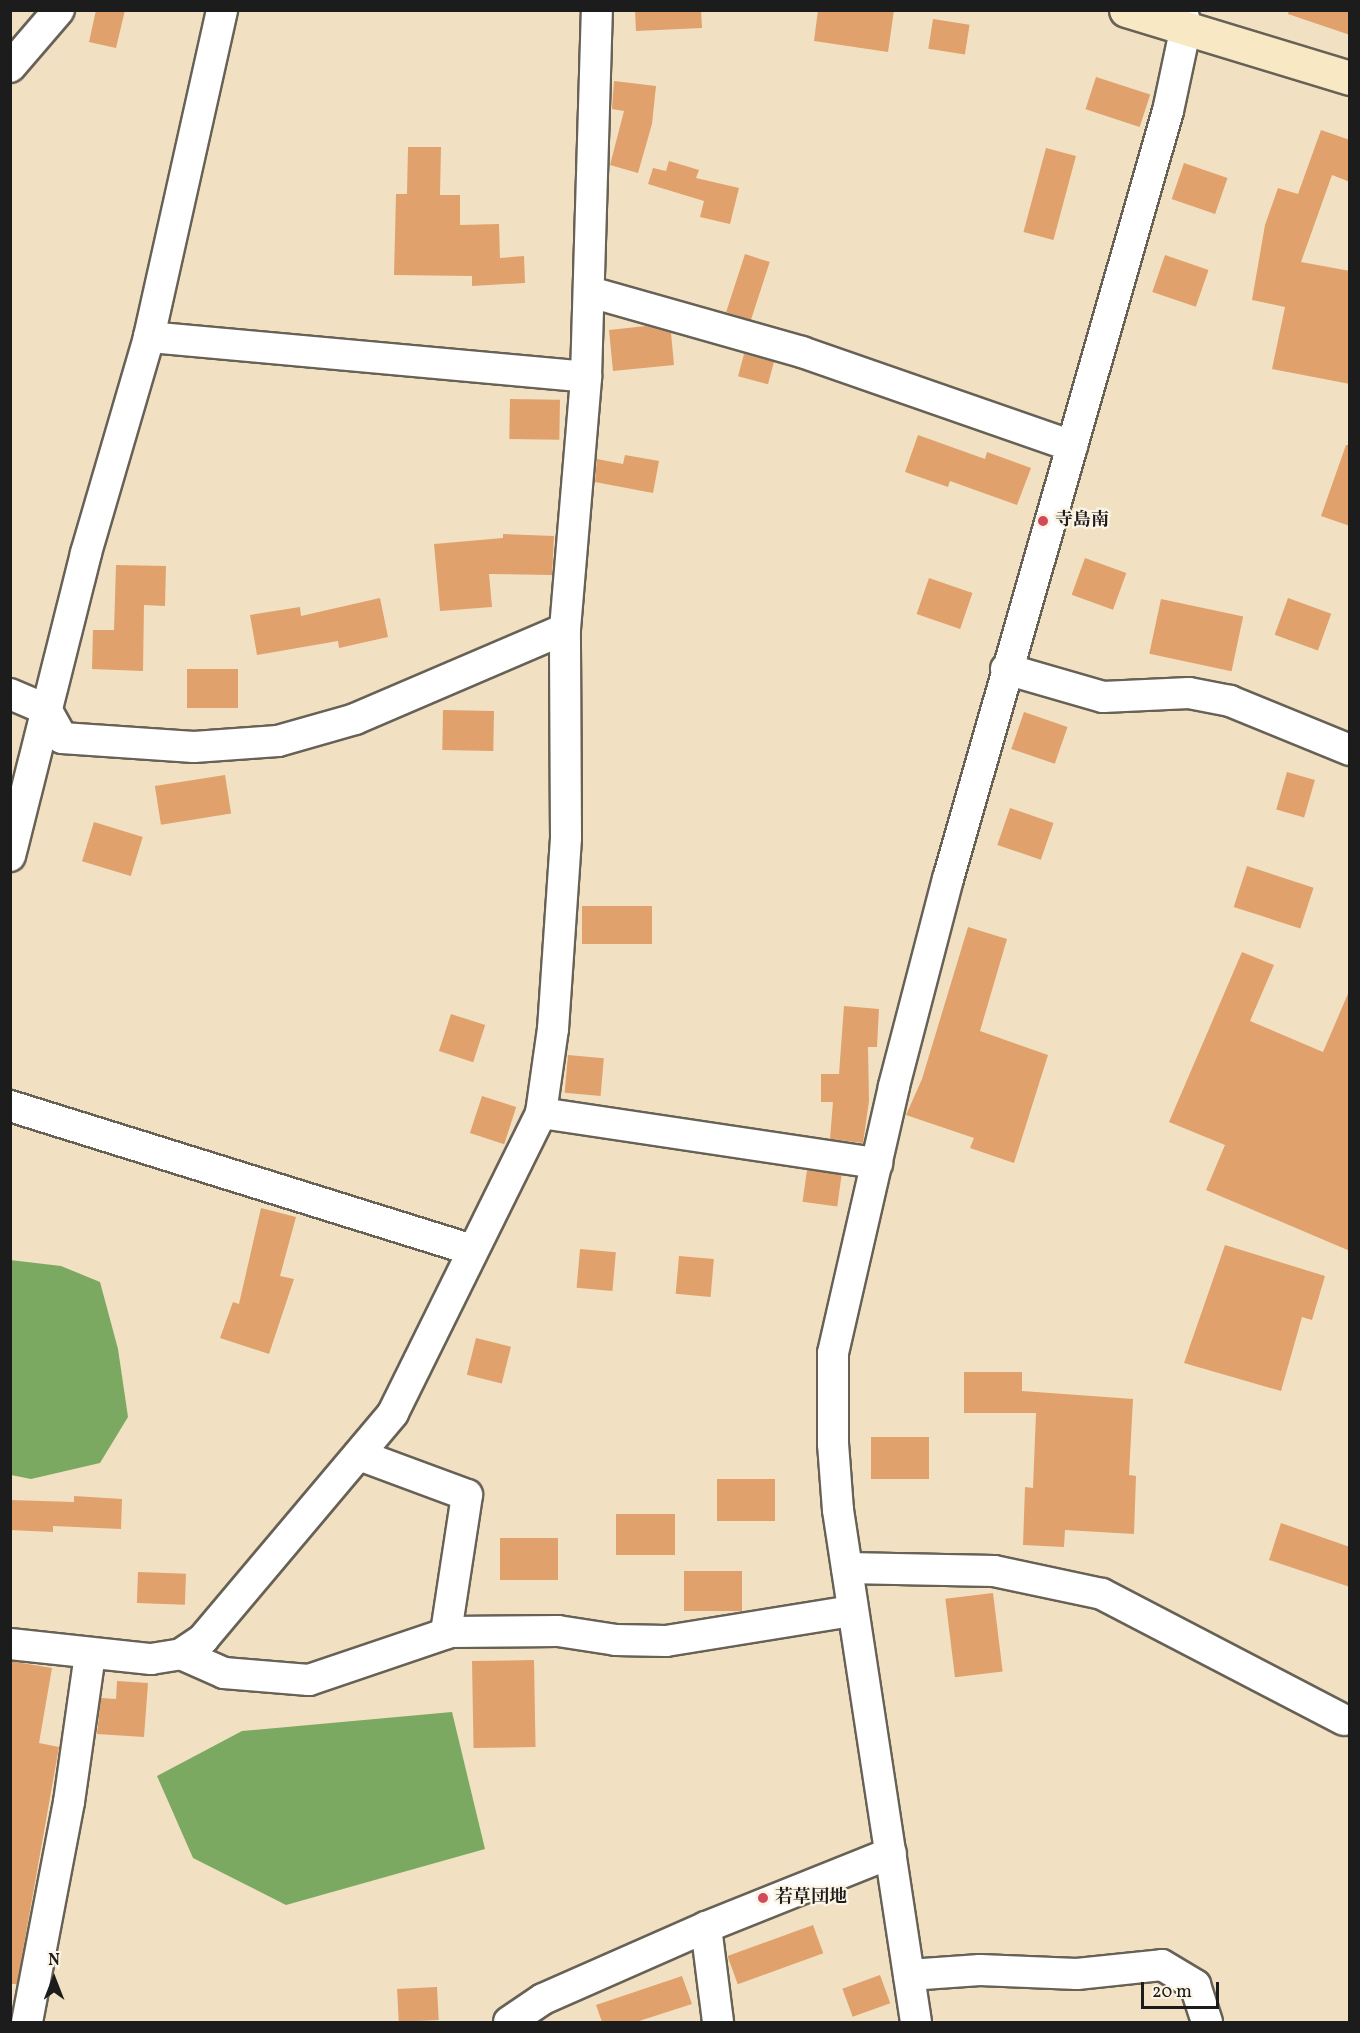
<!DOCTYPE html>
<meta charset="utf-8">
<style>
body{margin:0}
#map{position:relative;width:1360px;height:2033px;overflow:hidden;background:#f1e1c2;font-family:Vollkorn,"Noto Serif JP",serif}
div>[style]{position:absolute}
[style*='--x']{left:calc(var(--x)*1px);top:calc(var(--y)*1px);width:calc(var(--w)*1px);rotate:calc(var(--a)*1deg)}
.forest>*{inset:0;background:#7ba962}
.building>*{inset:0;background:#e0a16c;transform-origin:0 0}
.roads{filter:drop-shadow(2px 0 #676156) drop-shadow(-2px 0 #676156) drop-shadow(0 2px #676156) drop-shadow(0 -2px #676156)}
.street>*{height:30px;margin:-15px;padding:0 15px;transform-origin:15px;border-radius:15px;background:#fff}
.secondary>*{height:33px;margin:-16.5px;padding:0 16.5px;transform-origin:16.5px;border-radius:16.5px;background:#f8e8c3}
.dots>*{width:16px;height:16px;translate:-50% -50%;box-sizing:border-box;border:3px solid #fcf5e5;border-radius:50%}
span{translate:-50% -50%;white-space:nowrap;text-align:center;line-height:1.15;-webkit-text-stroke:4.5px #fcf5e5;paint-order:stroke}
.poi-label{font-size:18px;color:#1c1c1c;font-weight:700}
.left{translate:0 -50%;text-align:left}
.frame{position:absolute;inset:0;border:12px solid #1c1c1c;pointer-events:none}
.north{position:absolute;left:24px;top:1949px;width:60px;height:60px;-webkit-text-stroke:4px #fcf5e5;paint-order:stroke;rotate:0deg;font-size:16px;font-weight:700;line-height:24px;text-align:center;color:#1c1c1c}
.north::after{content:'';display:block;margin:auto;width:21px;height:27px;background:#1c1c1c;clip-path:polygon(50% 0,100% 100%,50% 72%,0 100%)}
.scale{position:absolute;left:1141px;top:1982px;width:78px;height:27px;box-sizing:border-box;border:3px solid #1c1c1c;border-top:0;padding-left:8px;font-size:18px;line-height:21px;white-space:nowrap;color:#1c1c1c;-webkit-text-stroke:4px #fcf5e5;paint-order:stroke}
</style>
<div id="map">
<div class="forest">
<i style="clip-path:polygon(10px 1260px,61px 1266px,100px 1282px,118px 1349px,128px 1417px,100px 1463px,31px 1479px,11px 1475px)"></i>
<i style="clip-path:polygon(452px 1712px,485px 1849px,286px 1905px,193px 1858px,157px 1776px,242px 1731px)"></i>
</div>
<div class="building">
<i style="clip-path:polygon(96px 10px,125px 10px,116px 48px,89px 42px)"></i>
<i style="clip-path:polygon(635px 10px,701px 10px,702px 28px,636px 31px)"></i>
<i style="clip-path:polygon(818px 10px,894px 10px,888px 52px,814px 41px)"></i>
<i style="clip-path:polygon(1289px 10px,1350px 10px,1350px 35px,1288px 14px)"></i>
<i style="left:933px;top:19px;width:37px;height:30px;rotate:9deg"></i>
<i style="left:1096px;top:77px;width:57px;height:34px;rotate:18deg"></i>
<i style="clip-path:polygon(614px 81px,656px 86px,652px 124px,638px 173px,610px 165px,624px 111px,612px 109px)"></i>
<i style="clip-path:polygon(1321px 130px,1350px 140px,1350px 182px,1332px 175px,1301px 262px,1350px 271px,1350px 384px,1272px 369px,1285px 307px,1252px 300px,1265px 225px,1278px 188px,1298px 194px)"></i>
<i style="clip-path:polygon(408px 147px,441px 147px,440px 195px,460px 195px,460px 225px,499px 224px,500px 258px,524px 256px,525px 283px,472px 286px,472px 276px,394px 275px,396px 194px,407px 194px)"></i>
<i style="left:1046px;top:148px;width:31px;height:87px;rotate:15deg"></i>
<i style="clip-path:polygon(669px 161px,699px 170px,696px 178px,739px 188px,730px 224px,700px 217px,704px 201px,648px 184px,653px 168px,666px 171px)"></i>
<i style="left:1184px;top:163px;width:46px;height:38px;rotate:19deg"></i>
<i style="left:745px;top:254px;width:26px;height:61px;rotate:18deg"></i>
<i style="left:1165px;top:255px;width:46px;height:39px;rotate:19deg"></i>
<i style="clip-path:polygon(646px 326px,671px 333px,674px 365px,613px 371px,609px 330px)"></i>
<i style="left:744px;top:354px;width:31px;height:23px;rotate:15deg"></i>
<i style="left:510px;top:399px;width:50px;height:40px;rotate:1deg"></i>
<i style="clip-path:polygon(918px 435px,985px 459px,987px 452px,1031px 468px,1017px 505px,950px 481px,948px 487px,905px 472px)"></i>
<i style="clip-path:polygon(1346px 445px,1350px 445px,1350px 526px,1321px 516px)"></i>
<i style="clip-path:polygon(625px 455px,659px 461px,653px 493px,595px 482px,597px 459px,623px 464px)"></i>
<i style="clip-path:polygon(503px 534px,554px 536px,552px 575px,489px 574px,492px 607px,440px 611px,434px 544px,503px 538px)"></i>
<i style="left:1085px;top:558px;width:44px;height:39px;rotate:20deg"></i>
<i style="clip-path:polygon(116px 565px,166px 566px,165px 606px,144px 605px,143px 671px,92px 669px,93px 630px,114px 630px)"></i>
<i style="left:929px;top:578px;width:46px;height:38px;rotate:19deg"></i>
<i style="clip-path:polygon(380px 598px,388px 637px,339px 648px,338px 641px,257px 655px,250px 615px,300px 607px,301px 616px)"></i>
<i style="left:1288px;top:598px;width:46px;height:39px;rotate:20deg"></i>
<i style="left:1161px;top:599px;width:84px;height:56px;rotate:12deg"></i>
<i style="left:187px;top:669px;width:51px;height:39px"></i>
<i style="left:443px;top:710px;width:51px;height:40px;rotate:1deg"></i>
<i style="left:1024px;top:712px;width:46px;height:39px;rotate:19deg"></i>
<i style="left:1287px;top:772px;width:29px;height:39px;rotate:16deg"></i>
<i style="left:225px;top:775px;width:39px;height:71px;rotate:81deg"></i>
<i style="left:1010px;top:808px;width:46px;height:39px;rotate:19deg"></i>
<i style="left:94px;top:822px;width:51px;height:41px;rotate:17deg"></i>
<i style="left:1247px;top:866px;width:70px;height:43px;rotate:18deg"></i>
<i style="left:582px;top:906px;width:70px;height:38px"></i>
<i style="clip-path:polygon(968px 927px,1007px 939px,980px 1031px,1048px 1055px,1014px 1163px,970px 1148px,974px 1138px,906px 1115px,922px 1079px)"></i>
<i style="clip-path:polygon(1242px 952px,1274px 965px,1250px 1021px,1323px 1052px,1350px 989px,1350px 1251px,1206px 1190px,1225px 1145px,1169px 1122px)"></i>
<i style="clip-path:polygon(844px 1006px,879px 1009px,877px 1047px,868px 1047px,869px 1101px,863px 1143px,830px 1139px,833px 1102px,821px 1102px,821px 1074px,839px 1074px)"></i>
<i style="left:451px;top:1014px;width:36px;height:39px;rotate:18deg"></i>
<i style="left:568px;top:1055px;width:36px;height:38px;rotate:5deg"></i>
<i style="left:482px;top:1096px;width:36px;height:39px;rotate:18deg"></i>
<i style="left:807px;top:1170px;width:35px;height:32px;rotate:8deg"></i>
<i style="clip-path:polygon(261px 1208px,296px 1217px,280px 1276px,294px 1279px,269px 1354px,220px 1338px,233px 1302px,239px 1304px)"></i>
<i style="clip-path:polygon(1225px 1245px,1325px 1276px,1312px 1320px,1302px 1317px,1281px 1391px,1184px 1363px)"></i>
<i style="left:580px;top:1249px;width:36px;height:39px;rotate:5deg"></i>
<i style="left:679px;top:1256px;width:35px;height:38px;rotate:5deg"></i>
<i style="left:476px;top:1338px;width:36px;height:38px;rotate:14deg"></i>
<i style="clip-path:polygon(964px 1372px,1022px 1372px,1022px 1391px,1133px 1399px,1129px 1475px,1136px 1476px,1134px 1534px,1065px 1530px,1064px 1547px,1023px 1545px,1025px 1487px,1033px 1488px,1036px 1413px,964px 1413px)"></i>
<i style="left:871px;top:1437px;width:58px;height:42px"></i>
<i style="left:717px;top:1479px;width:58px;height:42px"></i>
<i style="clip-path:polygon(74px 1496px,122px 1499px,121px 1529px,53px 1526px,53px 1532px,10px 1530px,10px 1500px,74px 1502px)"></i>
<i style="left:616px;top:1514px;width:59px;height:41px"></i>
<i style="clip-path:polygon(1281px 1523px,1350px 1547px,1350px 1587px,1269px 1560px)"></i>
<i style="left:558px;top:1538px;width:42px;height:58px;rotate:90deg"></i>
<i style="left:742px;top:1571px;width:40px;height:58px;rotate:90deg"></i>
<i style="left:138px;top:1572px;width:48px;height:31px;rotate:2deg"></i>
<i style="left:993px;top:1593px;width:79px;height:48px;rotate:83deg"></i>
<i style="left:534px;top:1660px;width:87px;height:62px;rotate:89deg"></i>
<i style="clip-path:polygon(10px 1661px,52px 1668px,39px 1743px,59px 1747px,17px 1984px,10px 1984px)"></i>
<i style="clip-path:polygon(117px 1681px,148px 1683px,144px 1737px,97px 1734px,101px 1698px,116px 1699px)"></i>
<i style="left:813px;top:1925px;width:30px;height:91px;rotate:70deg"></i>
<i style="left:880px;top:1975px;width:30px;height:40px;rotate:70deg"></i>
<i style="clip-path:polygon(682px 1976px,692px 2004px,636px 2022px,602px 2022px,596px 2005px)"></i>
<i style="left:437px;top:1987px;width:33px;height:40px;rotate:87deg"></i>
</div>
<div class="roads">
<div class="street">
<i style="--x:10;--y:67;--w:75;--a:-49.3"></i>
<i style="--x:590;--y:292;--w:220;--a:15.8"></i>
<i style="--x:802;--y:352;--w:286;--a:19.2"></i>
<i style="--x:149;--y:337;--w:439;--a:5.2"></i>
<i style="--x:1006;--y:669;--w:101;--a:16.1"></i>
<i style="--x:1103;--y:697;--w:86;--a:-2.7"></i>
<i style="--x:1189;--y:693;--w:42;--a:11"></i>
<i style="--x:1230;--y:701;--w:130;--a:22.2"></i>
<i style="--x:10;--y:694;--w:39;--a:23"></i>
<i style="--x:46;--y:709;--w:33;--a:61"></i>
<i style="--x:62;--y:738;--w:132;--a:3.9"></i>
<i style="--x:194;--y:747;--w:84;--a:-4.1"></i>
<i style="--x:278;--y:741;--w:80;--a:-15.9"></i>
<i style="--x:355;--y:719;--w:228;--a:-23.2"></i>
<i style="--x:10;--y:856;--w:312;--a:-75.9"></i>
<i style="--x:86;--y:553;--w:225;--a:-73.7"></i>
<i style="--x:149;--y:337;--w:335;--a:-77.4"></i>
<i style="--x:10;--y:1106;--w:483;--a:17.3"></i>
<i style="--x:541;--y:1113;--w:340;--a:8.5"></i>
<i style="--x:359;--y:1455;--w:115;--a:20.3"></i>
<i style="--x:467;--y:1495;--w:140;--a:98.7"></i>
<i style="--x:847;--y:1568;--w:147;--a:1.2"></i>
<i style="--x:994;--y:1571;--w:110;--a:12"></i>
<i style="--x:1102;--y:1594;--w:273;--a:27.5"></i>
<i style="--x:10;--y:1644;--w:142;--a:6.1"></i>
<i style="--x:151;--y:1659;--w:30;--a:-9"></i>
<i style="--x:181;--y:1654;--w:27;--a:-34"></i>
<i style="--x:203;--y:1639;--w:295;--a:-49.9"></i>
<i style="--x:393;--y:1413;--w:335;--a:-63.7"></i>
<i style="--x:541;--y:1113;--w:85;--a:-81.9"></i>
<i style="--x:553;--y:1029;--w:192;--a:-86.1"></i>
<i style="--x:566;--y:837;--w:208;--a:-90.3"></i>
<i style="--x:565;--y:629;--w:253;--a:-85.2"></i>
<i style="--x:586;--y:377;--w:367;--a:-88.3"></i>
<i style="--x:181;--y:1654;--w:47;--a:23.8"></i>
<i style="--x:224;--y:1673;--w:85;--a:4.7"></i>
<i style="--x:309;--y:1680;--w:150;--a:-18.7"></i>
<i style="--x:451;--y:1632;--w:107;--a:-0.5"></i>
<i style="--x:558;--y:1631;--w:59;--a:8.8"></i>
<i style="--x:616;--y:1640;--w:50;--a:1.1"></i>
<i style="--x:666;--y:1641;--w:188;--a:-9.2"></i>
<i style="--x:706;--y:1927;--w:96;--a:82.8"></i>
<i style="--x:909;--y:1975;--w:71;--a:-4"></i>
<i style="--x:980;--y:1970;--w:97;--a:2.4"></i>
<i style="--x:1077;--y:1974;--w:85;--a:-6"></i>
<i style="--x:1162;--y:1965;--w:39;--a:31"></i>
<i style="--x:1195;--y:1985;--w:39;--a:72"></i>
<i style="--x:27;--y:2022;--w:224;--a:-79.2"></i>
<i style="--x:69;--y:1802;--w:148;--a:-81.9"></i>
<i style="--x:509;--y:2022;--w:41;--a:-34.1"></i>
<i style="--x:543;--y:1999;--w:178;--a:-23.8"></i>
<i style="--x:706;--y:1927;--w:199;--a:-21.8"></i>
<i style="--x:916;--y:2022;--w:518;--a:-98.66"></i>
<i style="--x:838;--y:1510;--w:66;--a:-94.3"></i>
<i style="--x:833;--y:1444;--w:91;--a:-90"></i>
<i style="--x:833;--y:1353;--w:274;--a:-77.1"></i>
<i style="--x:894;--y:1086;--w:214;--a:-75.4"></i>
<i style="--x:948;--y:879;--w:799;--a:-74.02"></i>
<i style="--x:1168;--y:111;--w:87;--a:-78"></i>
<i style="--x:1186;--y:26;--w:16;--a:-104"></i>
</div>
<div class="secondary">
<i style="--x:1126;--y:10;--w:234;--a:16.9"></i>
</div>
</div>
<div class="dots">
<i style="left:1043px;top:521px;background:#d1495b"></i>
<i style="left:763px;top:1898px;background:#d1495b"></i>
</div>
<div class="poi-label">
<span class="left" style="left:1055px;top:521px">寺島南</span>
<span class="left" style="left:775px;top:1898px">若草団地</span>
</div>
<div class="frame"></div>
<div class="north">N</div>
<div class="scale">20 m</div>
</div>
